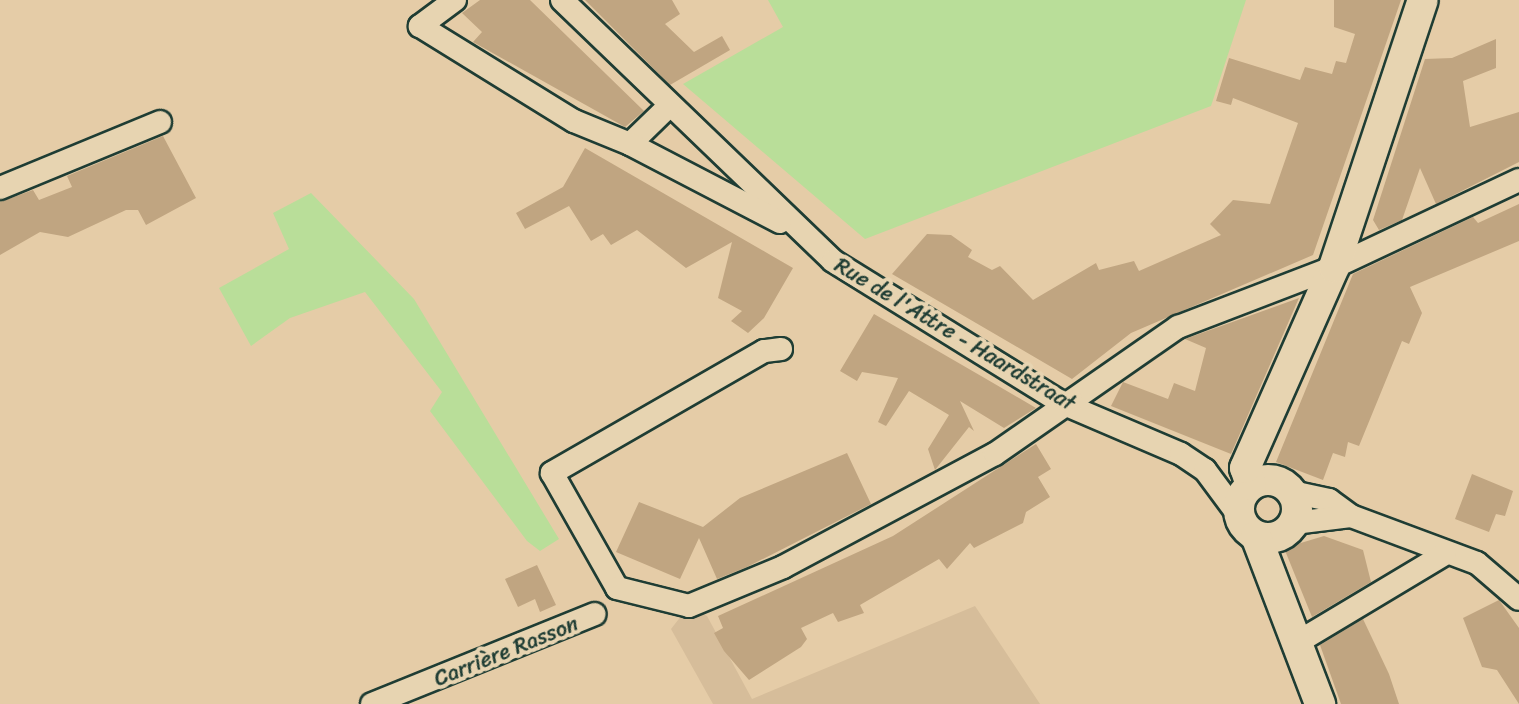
<!DOCTYPE html>
<meta charset="utf-8">
<style>
body{margin:0}
#map{position:relative;width:1519px;height:704px;overflow:hidden;background:#e5cca7;font-family:Sriracha,sans-serif}
div>[style]{position:absolute}
[style*='--x']{left:calc(var(--x)*1px);top:calc(var(--y)*1px);width:calc(var(--w)*1px);rotate:calc(var(--a)*1deg)}
.built>*{inset:0;background:#d6bd9a}
.green>*{inset:0;background:#b9de99}
.building>*{inset:0;background:#c0a581}
.roads{filter:drop-shadow(2px 0 #1f3d34) drop-shadow(-2px 0 #1f3d34) drop-shadow(0 2px #1f3d34) drop-shadow(0 -2px #1f3d34)}
.street>*{height:22px;margin:-11px;padding:0 11px;transform-origin:11px;border-radius:11px;background:#e7d4b1}
.secondary>*{height:30px;margin:-15px;padding:0 15px;transform-origin:15px;border-radius:15px;background:#e7d4b1}
.secondary>.ring{margin:-15px;padding:0;box-sizing:content-box;background:none;border:30px solid #e7d4b1;border-radius:50%}
span{translate:-50% -50%;white-space:nowrap;text-align:center;line-height:1.15;-webkit-text-stroke:8px #e7d4b1;paint-order:stroke}
.street-label{font-size:22px;color:#1f3d34}
</style>
<div id="map">
<div class="built">
<i style="clip-path:polygon(689px 606px,707px 616px,752px 699px,975px 606px,1040px 704px,713px 704px,671px 629px)"></i>
</div>
<div class="green">
<i style="clip-path:polygon(768px 0,1246px 0,1211px 106px,865px 239px,683px 84px,783px 27px)"></i>
<i style="clip-path:polygon(311px 193px,414px 299px,559px 539px,540px 551px,527px 541px,430px 411px,442px 392px,365px 292px,290px 318px,251px 346px,219px 288px,289px 249px,273px 213px)"></i>
</div>
<div class="building">
<i style="clip-path:polygon(480px 0,530px 0,644px 111px,625px 127px,473px 42px,482px 32px,462px 13px)"></i>
<i style="clip-path:polygon(585px 0,672px 0,680px 14px,665px 24px,694px 52px,722px 36px,730px 50px,670px 85px)"></i>
<i style="clip-path:polygon(1334px 0,1401px 0,1313px 255px,1131px 333px,1072px 379px,892px 274px,927px 234px,951px 235px,972px 250px,968px 257px,992px 270px,1000px 266px,1033px 300px,1096px 263px,1099px 270px,1134px 261px,1139px 271px,1221px 235px,1210px 224px,1233px 200px,1270px 204px,1298px 123px,1233px 98px,1231px 105px,1216px 101px,1229px 58px,1300px 80px,1305px 67px,1332px 74px,1336px 61px,1346px 63px,1355px 34px,1334px 27px)"></i>
<i style="clip-path:polygon(1496px 39px,1496px 68px,1463px 81px,1470px 127px,1519px 112px,1519px 162px,1436px 204px,1420px 168px,1402px 220px,1379px 230px,1373px 220px,1425px 59px,1452px 58px)"></i>
<i style="clip-path:polygon(163px 136px,196px 198px,146px 225px,138px 210px,126px 210px,68px 237px,40px 232px,0 255px,0 202px,33px 190px,39px 200px,72px 187px,67px 176px)"></i>
<i style="clip-path:polygon(585px 148px,793px 268px,764px 318px,748px 333px,731px 321px,742px 311px,718px 298px,732px 242px,686px 268px,637px 230px,611px 245px,603px 234px,591px 241px,569px 206px,525px 229px,516px 213px,563px 187px)"></i>
<i style="clip-path:polygon(1519px 204px,1519px 241px,1410px 287px,1422px 313px,1409px 344px,1402px 341px,1359px 446px,1348px 442px,1345px 457px,1333px 453px,1323px 480px,1276px 462px,1353px 274px,1473px 217px,1478px 223px)"></i>
<i style="clip-path:polygon(1299px 298px,1231px 454px,1111px 406px,1123px 382px,1168px 399px,1174px 383px,1195px 391px,1206px 348px,1185px 339px)"></i>
<i style="clip-path:polygon(874px 314px,988px 380px,1036px 408px,1004px 428px,960px 401px,974px 431px,969px 427px,935px 470px,928px 449px,949px 415px,909px 391px,886px 426px,878px 422px,898px 378px,862px 372px,857px 381px,840px 371px)"></i>
<i style="clip-path:polygon(1036px 444px,1051px 469px,1038px 477px,1050px 497px,1026px 512px,1023px 523px,974px 548px,970px 543px,947px 569px,939px 559px,860px 605px,864px 613px,838px 622px,833px 613px,801px 628px,807px 639px,801px 647px,749px 680px,724px 651px,714px 633px,723px 628px,718px 616px,893px 536px)"></i>
<i style="clip-path:polygon(847px 453px,871px 504px,747px 567px,717px 579px,699px 538px,680px 579px,616px 552px,639px 502px,703px 527px,740px 498px)"></i>
<i style="clip-path:polygon(1472px 474px,1513px 491px,1505px 516px,1496px 514px,1489px 532px,1455px 519px)"></i>
<i style="clip-path:polygon(1324px 536px,1363px 550px,1371px 582px,1312px 617px,1284px 548px)"></i>
<i style="clip-path:polygon(537px 565px,556px 605px,540px 612px,535px 599px,518px 607px,505px 579px)"></i>
<i style="clip-path:polygon(1499px 600px,1519px 628px,1519px 704px,1497px 670px,1482px 667px,1463px 618px)"></i>
<i style="clip-path:polygon(1363px 619px,1389px 674px,1399px 704px,1341px 704px,1320px 645px)"></i>
</div>
<div class="roads">
<div class="street">
<i style="--x:455;--y:0;--w:44;--a:143.4"></i>
<i style="--x:420;--y:26;--w:181;--a:31.7"></i>
<i style="--x:574;--y:121;--w:61;--a:22.3"></i>
<i style="--x:562;--y:0;--w:376;--a:43.9"></i>
<i style="--x:833;--y:261;--w:272;--a:31.8"></i>
<i style="--x:1064;--y:404;--w:127;--a:23.1"></i>
<i style="--x:1181;--y:454;--w:29;--a:34"></i>
<i style="--x:1205;--y:470;--w:57;--a:53.5"></i>
<i style="--x:669;--y:106;--w:54;--a:135.7"></i>
<i style="--x:630;--y:144;--w:169;--a:27.5"></i>
<i style="--x:0;--y:188;--w:173;--a:-22.4"></i>
<i style="--x:781;--y:349;--w:17;--a:173"></i>
<i style="--x:764;--y:351;--w:245;--a:150.1"></i>
<i style="--x:552;--y:473;--w:132;--a:60.5"></i>
<i style="--x:617;--y:588;--w:74;--a:14"></i>
<i style="--x:689;--y:606;--w:102;--a:-22.5"></i>
<i style="--x:783;--y:567;--w:240;--a:-28.1"></i>
<i style="--x:995;--y:454;--w:223;--a:-34.8"></i>
<i style="--x:1178;--y:327;--w:167;--a:-21"></i>
<i style="--x:1334;--y:267;--w:204;--a:-25.2"></i>
<i style="--x:1292;--y:492;--w:38;--a:12"></i>
<i style="--x:1329;--y:500;--w:27;--a:36"></i>
<i style="--x:1351;--y:516;--w:134;--a:20.5"></i>
<i style="--x:1477;--y:563;--w:55;--a:40.6"></i>
<i style="--x:1294;--y:523;--w:57;--a:-7"></i>
<i style="--x:1298;--y:642;--w:171;--a:-30.9"></i>
<i style="--x:372;--y:704;--w:240;--a:-22"></i>
</div>
<div class="secondary">
<i class="ring" style="left:1239px;top:480px;width:28px;height:28px"></i>
<i style="--x:1251;--y:485;--w:18;--a:-109"></i>
<i style="--x:1245;--y:468;--w:220;--a:-66.1"></i>
<i style="--x:1334;--y:267;--w:281;--a:-71.6"></i>
<i style="--x:1256;--y:536;--w:180;--a:69.1"></i>
</div>
</div>
<div class="street-label">
<span style="left:955px;top:334px;rotate:31deg">Rue de l'Attre - Haardstraat</span>
<span style="left:506px;top:651px;rotate:-22deg">Carrière Rasson</span>
</div>
</div>
